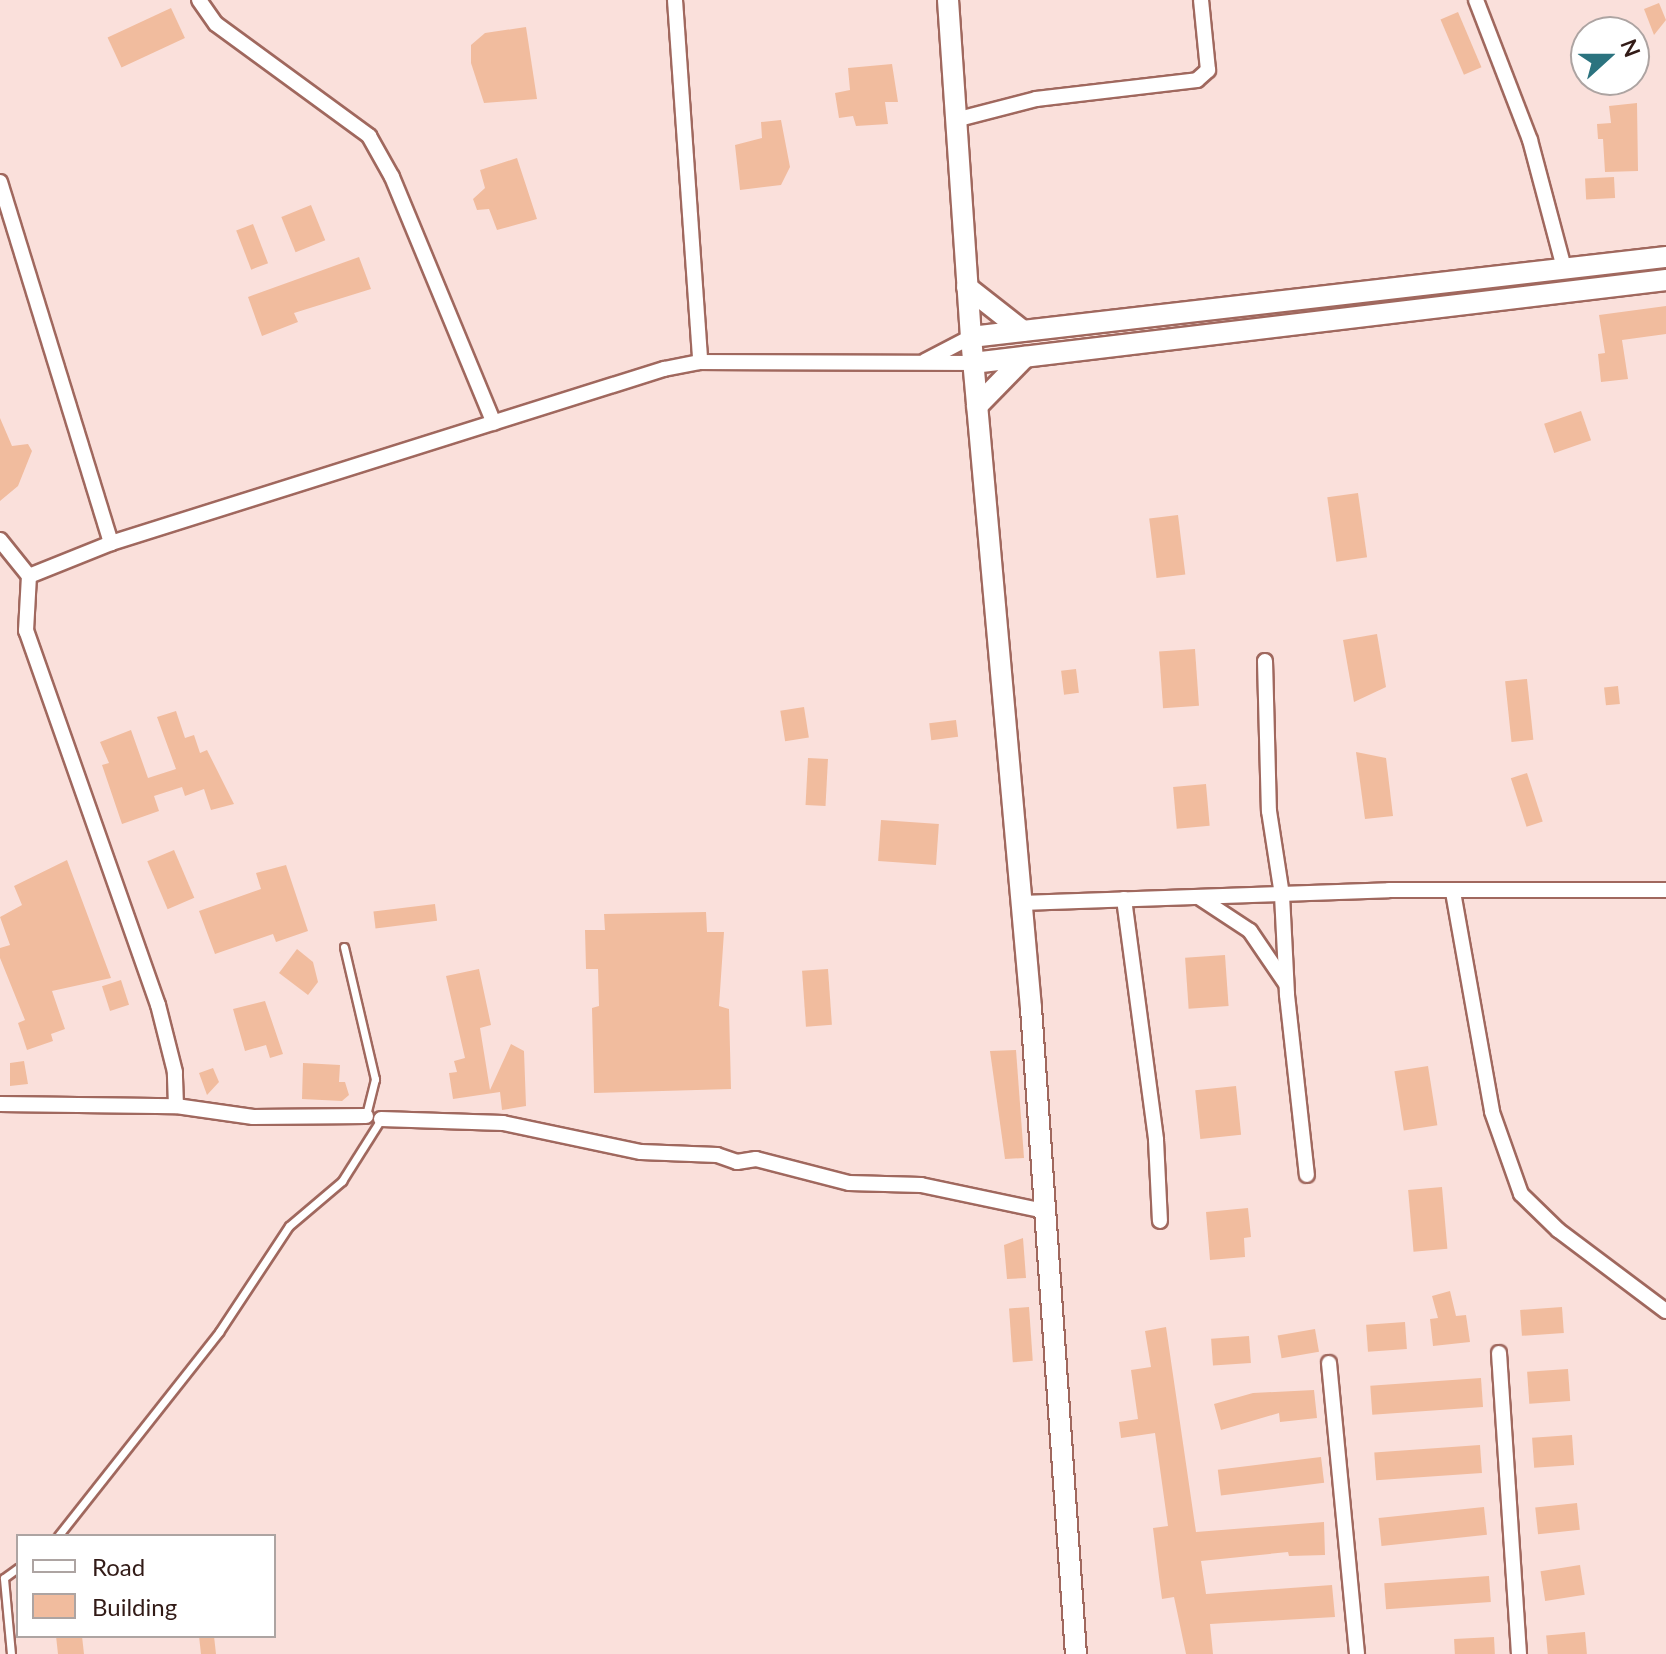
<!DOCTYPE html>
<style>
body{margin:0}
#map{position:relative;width:1666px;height:1654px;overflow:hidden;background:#fae0db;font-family:Lato,sans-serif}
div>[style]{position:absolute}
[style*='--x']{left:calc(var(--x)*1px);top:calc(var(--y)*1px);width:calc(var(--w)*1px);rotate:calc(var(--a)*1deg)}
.building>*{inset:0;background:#f1bc9e;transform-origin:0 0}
.roads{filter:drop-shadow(2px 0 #a0685e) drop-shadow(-2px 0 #a0685e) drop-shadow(0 2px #a0685e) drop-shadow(0 -2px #a0685e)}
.lane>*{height:7px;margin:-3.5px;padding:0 3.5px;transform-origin:3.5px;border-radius:3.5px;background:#fff}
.street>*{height:14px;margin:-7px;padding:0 7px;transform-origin:7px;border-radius:7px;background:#fff}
.secondary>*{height:20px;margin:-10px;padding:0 10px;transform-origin:10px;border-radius:10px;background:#fff}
span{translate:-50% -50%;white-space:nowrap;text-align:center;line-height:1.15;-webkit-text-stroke:7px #fff;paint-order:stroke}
.legend{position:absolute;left:16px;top:1534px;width:260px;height:104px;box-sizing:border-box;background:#fff;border:2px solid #ada4a2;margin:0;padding:10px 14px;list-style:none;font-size:24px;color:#321b17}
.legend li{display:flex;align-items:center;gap:16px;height:40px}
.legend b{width:40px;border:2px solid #ada4a2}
.north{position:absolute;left:1570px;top:16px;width:80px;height:80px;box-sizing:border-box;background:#fff;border:2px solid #ada4a2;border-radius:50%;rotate:69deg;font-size:22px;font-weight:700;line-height:32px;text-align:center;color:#321b17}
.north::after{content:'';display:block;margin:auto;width:28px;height:36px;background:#2b737f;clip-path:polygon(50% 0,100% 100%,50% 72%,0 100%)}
</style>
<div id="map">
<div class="building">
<i style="clip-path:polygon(1659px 3px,1666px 20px,1654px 35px,1644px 9px)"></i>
<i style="left:171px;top:8px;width:33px;height:70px;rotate:65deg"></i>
<i style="left:1458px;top:12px;width:60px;height:19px;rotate:67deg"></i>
<i style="clip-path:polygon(526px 27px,537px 99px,484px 103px,471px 63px,471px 45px,485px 33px)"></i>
<i style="clip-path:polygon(892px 64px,898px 102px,885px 102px,888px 124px,856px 126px,853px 116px,839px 118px,835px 93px,850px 90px,848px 68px)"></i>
<i style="clip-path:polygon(1637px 103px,1638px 171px,1605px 172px,1603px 139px,1598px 139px,1597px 124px,1611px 123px,1609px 106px)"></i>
<i style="clip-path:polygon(781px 120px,790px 167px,781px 185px,740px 190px,735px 145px,762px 138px,761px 122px)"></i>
<i style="clip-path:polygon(517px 158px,537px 219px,497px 230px,489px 209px,477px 210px,473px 199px,485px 188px,480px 170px)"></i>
<i style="left:1614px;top:177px;width:21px;height:29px;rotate:87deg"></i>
<i style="left:311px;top:205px;width:38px;height:32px;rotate:68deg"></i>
<i style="left:253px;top:224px;width:42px;height:18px;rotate:69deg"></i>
<i style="clip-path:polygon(359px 257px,371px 289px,294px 313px,298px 322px,262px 336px,248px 297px)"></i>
<i style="clip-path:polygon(1666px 306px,1666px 334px,1622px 340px,1628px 379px,1601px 382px,1598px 354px,1605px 353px,1599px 315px)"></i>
<i style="left:1581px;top:411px;width:31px;height:39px;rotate:71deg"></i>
<i style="clip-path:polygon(0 418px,12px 446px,28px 444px,32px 451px,18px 486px,0 501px)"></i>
<i style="left:1358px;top:493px;width:65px;height:31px;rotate:82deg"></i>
<i style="left:1178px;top:515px;width:60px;height:29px;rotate:83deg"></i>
<i style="clip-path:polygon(1377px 634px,1386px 687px,1354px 702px,1343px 640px)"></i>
<i style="left:1195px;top:649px;width:57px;height:36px;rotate:86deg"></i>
<i style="left:1076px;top:669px;width:24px;height:15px;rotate:83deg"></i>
<i style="left:1527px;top:679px;width:61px;height:22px;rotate:84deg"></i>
<i style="left:1618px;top:686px;width:18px;height:14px;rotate:84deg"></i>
<i style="left:804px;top:707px;width:31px;height:24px;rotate:81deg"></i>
<i style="clip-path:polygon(176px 711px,185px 738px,194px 735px,200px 753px,207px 750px,234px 804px,211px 810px,204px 789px,185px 796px,182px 787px,154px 796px,159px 811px,122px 824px,102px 765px,109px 763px,100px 742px,131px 730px,148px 778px,176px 769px,157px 717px)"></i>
<i style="left:956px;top:720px;width:17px;height:27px;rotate:83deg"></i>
<i style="clip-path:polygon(1356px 752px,1386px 758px,1393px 816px,1365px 819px)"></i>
<i style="left:808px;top:758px;width:20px;height:47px;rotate:3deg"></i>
<i style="left:1527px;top:773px;width:51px;height:17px;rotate:72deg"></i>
<i style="left:1206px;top:784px;width:42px;height:33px;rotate:85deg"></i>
<i style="left:881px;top:820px;width:58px;height:41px;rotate:4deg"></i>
<i style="left:174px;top:850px;width:52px;height:29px;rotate:67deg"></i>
<i style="clip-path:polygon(67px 860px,111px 978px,52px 991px,65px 1029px,51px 1034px,53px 1041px,27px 1050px,18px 1023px,25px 1020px,0 958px,0 948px,10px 945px,0 917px,22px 905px,14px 886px)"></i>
<i style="clip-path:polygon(286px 865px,308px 931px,276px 942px,273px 934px,215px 954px,199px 911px,261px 889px,256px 873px)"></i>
<i style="left:435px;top:904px;width:17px;height:62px;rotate:83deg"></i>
<i style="clip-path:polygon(706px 912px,707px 932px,724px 932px,719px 1006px,729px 1009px,731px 1089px,594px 1093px,592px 1008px,599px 1006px,598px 969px,586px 969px,585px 930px,605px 930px,604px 914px)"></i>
<i style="clip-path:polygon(297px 949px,313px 962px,318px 982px,308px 995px,279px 973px)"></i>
<i style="left:1225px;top:955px;width:51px;height:40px;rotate:86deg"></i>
<i style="clip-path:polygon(479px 969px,491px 1025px,480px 1028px,490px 1090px,511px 1044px,524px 1051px,526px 1106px,502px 1110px,500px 1092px,453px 1099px,449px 1073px,457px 1072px,454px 1061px,465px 1058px,446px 976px)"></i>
<i style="left:828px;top:969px;width:56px;height:26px;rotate:86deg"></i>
<i style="left:121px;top:980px;width:26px;height:20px;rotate:72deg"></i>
<i style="clip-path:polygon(265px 1001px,283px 1054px,270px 1058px,266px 1045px,245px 1051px,233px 1009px)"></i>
<i style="clip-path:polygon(1016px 1050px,1024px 1158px,1005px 1159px,990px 1051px)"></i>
<i style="clip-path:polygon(24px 1061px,28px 1084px,10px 1086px,10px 1063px)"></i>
<i style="clip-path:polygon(303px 1063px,340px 1065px,339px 1082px,345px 1082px,349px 1095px,342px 1101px,302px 1099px)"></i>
<i style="left:1428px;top:1066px;width:60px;height:34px;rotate:81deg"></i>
<i style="clip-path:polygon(213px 1068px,219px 1082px,207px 1095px,199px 1073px)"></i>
<i style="left:1236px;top:1086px;width:49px;height:41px;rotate:84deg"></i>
<i style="left:1442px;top:1187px;width:62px;height:34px;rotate:85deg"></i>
<i style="clip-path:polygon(1248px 1208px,1251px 1237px,1244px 1238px,1245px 1257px,1210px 1260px,1206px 1212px)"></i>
<i style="clip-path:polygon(1023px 1238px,1026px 1278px,1007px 1279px,1004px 1245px)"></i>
<i style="clip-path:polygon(1450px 1291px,1456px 1316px,1466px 1315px,1470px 1342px,1433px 1346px,1430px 1319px,1438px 1318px,1432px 1296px)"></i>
<i style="left:1029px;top:1307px;width:54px;height:20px;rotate:86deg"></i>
<i style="left:1562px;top:1307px;width:26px;height:42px;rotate:86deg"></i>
<i style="left:1405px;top:1322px;width:27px;height:39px;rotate:86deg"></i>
<i style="clip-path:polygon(1166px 1327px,1196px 1532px,1324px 1522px,1325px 1555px,1289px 1556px,1288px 1552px,1201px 1561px,1206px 1594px,1332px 1585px,1335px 1617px,1210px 1624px,1213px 1654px,1186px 1654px,1174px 1597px,1162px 1599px,1159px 1577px,1153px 1528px,1168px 1526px,1155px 1433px,1121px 1438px,1119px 1422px,1138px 1419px,1131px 1370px,1151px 1367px,1145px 1331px)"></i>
<i style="left:1315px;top:1329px;width:23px;height:38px;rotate:80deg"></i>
<i style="left:1249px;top:1336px;width:27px;height:38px;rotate:86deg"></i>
<i style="left:1568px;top:1369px;width:32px;height:41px;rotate:86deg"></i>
<i style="left:1481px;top:1378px;width:29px;height:111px;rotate:86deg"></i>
<i style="clip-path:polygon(1314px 1390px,1317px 1418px,1280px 1422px,1279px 1413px,1221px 1430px,1214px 1404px,1253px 1393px)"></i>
<i style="left:1572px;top:1435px;width:30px;height:40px;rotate:86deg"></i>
<i style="left:1480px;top:1445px;width:28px;height:106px;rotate:86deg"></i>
<i style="left:1321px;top:1457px;width:26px;height:104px;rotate:83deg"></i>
<i style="left:1577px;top:1503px;width:27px;height:42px;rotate:84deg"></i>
<i style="left:1484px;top:1507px;width:28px;height:106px;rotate:84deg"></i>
<i style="left:1580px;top:1565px;width:30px;height:40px;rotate:81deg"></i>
<i style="left:1489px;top:1576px;width:26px;height:105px;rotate:86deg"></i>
<i style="left:1585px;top:1632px;width:22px;height:39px;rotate:85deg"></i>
<i style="clip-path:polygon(56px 1636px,82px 1636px,84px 1654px,58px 1654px)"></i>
<i style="clip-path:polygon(199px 1636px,214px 1636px,216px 1654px,201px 1654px)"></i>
<i style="left:1494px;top:1637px;width:17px;height:40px;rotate:87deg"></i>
</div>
<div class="roads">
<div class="lane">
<i style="--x:344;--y:947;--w:136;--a:76.8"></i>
<i style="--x:375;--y:1079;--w:38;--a:104"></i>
<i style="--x:58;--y:1536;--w:260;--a:-51.7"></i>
<i style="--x:219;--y:1332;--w:127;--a:-56.6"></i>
<i style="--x:289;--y:1226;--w:70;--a:-40.3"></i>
<i style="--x:342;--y:1181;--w:73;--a:-57.8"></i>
<i style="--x:11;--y:1654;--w:76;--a:-95.3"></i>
<i style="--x:4;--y:1578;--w:17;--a:-36"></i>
</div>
<div class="street">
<i style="--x:199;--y:0;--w:29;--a:55"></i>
<i style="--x:216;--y:24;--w:190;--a:36.2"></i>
<i style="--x:369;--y:136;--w:47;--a:60.7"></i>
<i style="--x:392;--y:177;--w:266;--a:67.5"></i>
<i style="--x:675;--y:0;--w:363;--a:86"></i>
<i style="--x:1476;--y:0;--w:150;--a:68.9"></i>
<i style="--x:1530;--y:140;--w:132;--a:75.1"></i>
<i style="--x:955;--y:120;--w:84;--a:-14.5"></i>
<i style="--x:1036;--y:99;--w:162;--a:-6.7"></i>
<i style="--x:1197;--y:80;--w:15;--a:-42"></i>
<i style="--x:1208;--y:70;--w:70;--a:-95.7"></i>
<i style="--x:0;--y:182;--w:378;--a:72.9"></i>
<i style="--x:925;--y:361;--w:52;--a:-27.6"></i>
<i style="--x:0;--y:540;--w:46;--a:51.1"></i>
<i style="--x:1265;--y:661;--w:150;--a:88.5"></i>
<i style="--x:1269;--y:811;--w:85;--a:81.2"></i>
<i style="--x:1282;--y:895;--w:100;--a:87.1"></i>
<i style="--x:1287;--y:995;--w:181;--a:83.7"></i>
<i style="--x:1453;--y:892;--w:223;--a:79.9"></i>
<i style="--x:1492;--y:1112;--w:87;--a:70.5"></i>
<i style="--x:1521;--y:1194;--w:52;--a:44.2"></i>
<i style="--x:1558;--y:1230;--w:135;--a:36.9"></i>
<i style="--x:1200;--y:898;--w:60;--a:33.4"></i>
<i style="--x:1250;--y:931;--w:64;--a:55.8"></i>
<i style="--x:1124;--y:899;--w:243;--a:82.4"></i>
<i style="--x:1156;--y:1140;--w:81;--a:87.2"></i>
<i style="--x:1021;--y:903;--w:368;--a:-2"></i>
<i style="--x:1389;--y:890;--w:277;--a:0"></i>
<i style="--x:0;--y:1104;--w:176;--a:0.7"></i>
<i style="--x:176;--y:1106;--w:34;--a:-92"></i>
<i style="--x:175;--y:1072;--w:69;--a:-104.2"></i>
<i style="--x:158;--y:1005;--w:397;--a:-109.4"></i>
<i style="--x:26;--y:631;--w:55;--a:-86.9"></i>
<i style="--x:29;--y:576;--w:88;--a:-21.9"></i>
<i style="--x:111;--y:543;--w:580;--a:-17.47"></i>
<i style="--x:664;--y:369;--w:37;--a:-11"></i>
<i style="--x:700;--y:362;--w:273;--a:0.2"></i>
<i style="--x:176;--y:1106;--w:78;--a:8.1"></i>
<i style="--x:253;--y:1117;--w:113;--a:-0.5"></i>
<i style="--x:381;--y:1119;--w:122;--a:1.9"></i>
<i style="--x:503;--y:1123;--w:141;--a:11.9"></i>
<i style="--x:641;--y:1152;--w:76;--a:2.3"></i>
<i style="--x:717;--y:1155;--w:21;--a:19"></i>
<i style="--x:737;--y:1162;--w:19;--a:-9"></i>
<i style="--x:756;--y:1159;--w:96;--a:14.5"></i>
<i style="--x:849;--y:1183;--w:72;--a:1.6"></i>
<i style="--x:921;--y:1185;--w:126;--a:11.9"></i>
<i style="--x:1499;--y:1353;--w:302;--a:86.2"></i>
<i style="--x:1329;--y:1363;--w:292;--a:84.5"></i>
</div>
<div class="secondary">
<i style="--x:948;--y:0;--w:338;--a:86.1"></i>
<i style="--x:971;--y:337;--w:674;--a:84.89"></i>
<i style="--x:1031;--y:1008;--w:648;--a:86.02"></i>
<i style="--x:967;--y:287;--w:71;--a:38.2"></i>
<i style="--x:971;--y:337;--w:700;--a:-6.57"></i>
<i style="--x:973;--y:363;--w:698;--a:-6.83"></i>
<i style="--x:977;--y:406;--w:69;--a:-45.6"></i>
</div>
</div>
<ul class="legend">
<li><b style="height:10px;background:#fff"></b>Road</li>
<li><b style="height:22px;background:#f1bc9e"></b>Building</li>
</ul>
<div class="north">N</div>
</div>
